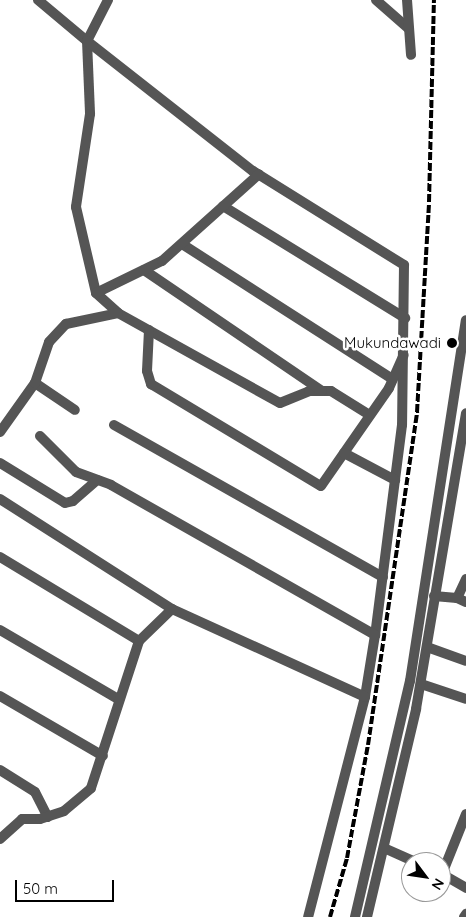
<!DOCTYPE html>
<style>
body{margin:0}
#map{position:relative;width:466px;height:917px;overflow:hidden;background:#fff;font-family:Quicksand,sans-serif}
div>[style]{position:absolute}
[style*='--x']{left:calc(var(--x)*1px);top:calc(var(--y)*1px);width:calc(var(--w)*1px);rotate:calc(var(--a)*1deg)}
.minor>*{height:10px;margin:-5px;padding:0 5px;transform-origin:5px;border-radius:5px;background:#555}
.tertiary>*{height:10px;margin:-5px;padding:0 5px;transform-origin:5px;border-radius:5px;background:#555}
.rail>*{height:4px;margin-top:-2px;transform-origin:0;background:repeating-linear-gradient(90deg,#000 0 8px,transparent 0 10.5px)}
.dots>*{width:14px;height:14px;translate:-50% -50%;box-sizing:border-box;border:2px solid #fff;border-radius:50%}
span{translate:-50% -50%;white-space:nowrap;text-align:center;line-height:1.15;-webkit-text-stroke:5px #fff;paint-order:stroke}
.poi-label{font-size:15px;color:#000}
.right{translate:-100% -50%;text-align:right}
.north{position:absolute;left:401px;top:852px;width:50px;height:50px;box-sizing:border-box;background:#fff;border:1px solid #999;border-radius:50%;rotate:121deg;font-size:14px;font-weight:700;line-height:20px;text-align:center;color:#000}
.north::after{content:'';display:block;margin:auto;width:18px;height:22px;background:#000;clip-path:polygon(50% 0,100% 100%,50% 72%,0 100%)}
.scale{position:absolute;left:15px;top:880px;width:99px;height:22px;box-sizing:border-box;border:2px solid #000;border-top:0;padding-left:6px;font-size:15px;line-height:18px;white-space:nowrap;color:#000;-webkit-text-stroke:4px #fff;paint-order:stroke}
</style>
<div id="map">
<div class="minor">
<i style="--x:38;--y:0;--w:64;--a:39.9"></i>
<i style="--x:87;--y:41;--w:73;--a:87.6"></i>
<i style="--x:90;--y:114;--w:94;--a:98.6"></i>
<i style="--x:76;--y:207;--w:88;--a:76.9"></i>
<i style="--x:96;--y:293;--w:30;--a:42"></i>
<i style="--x:118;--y:313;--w:185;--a:29.1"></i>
<i style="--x:280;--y:403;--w:31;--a:-22"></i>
<i style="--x:309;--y:391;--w:22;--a:0"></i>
<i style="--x:331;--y:391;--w:44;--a:31.9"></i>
<i style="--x:108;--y:0;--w:46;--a:117.1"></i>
<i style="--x:87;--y:41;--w:211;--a:38.1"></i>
<i style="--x:253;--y:171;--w:178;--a:31.9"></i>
<i style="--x:404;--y:265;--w:160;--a:90.7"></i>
<i style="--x:402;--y:425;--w:212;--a:97.3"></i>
<i style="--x:375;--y:635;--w:63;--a:99.2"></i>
<i style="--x:365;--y:697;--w:227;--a:104.5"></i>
<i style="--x:376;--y:0;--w:44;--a:41.3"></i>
<i style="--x:407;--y:0;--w:55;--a:85.8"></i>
<i style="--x:223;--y:206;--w:214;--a:31.6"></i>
<i style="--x:182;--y:244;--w:250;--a:32.7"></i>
<i style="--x:144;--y:270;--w:215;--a:34.2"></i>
<i style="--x:96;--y:293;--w:73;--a:-25.9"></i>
<i style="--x:162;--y:261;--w:130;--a:-41.9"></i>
<i style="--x:149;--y:330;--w:41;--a:92.8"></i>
<i style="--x:147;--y:371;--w:14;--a:73"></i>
<i style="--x:151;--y:384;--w:198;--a:31"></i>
<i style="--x:321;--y:486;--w:119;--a:-55.2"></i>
<i style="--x:389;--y:388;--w:36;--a:-66"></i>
<i style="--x:35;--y:383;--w:48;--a:34"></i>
<i style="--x:114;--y:425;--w:309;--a:29.5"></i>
<i style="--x:0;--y:432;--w:60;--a:-54.5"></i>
<i style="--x:35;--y:383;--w:43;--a:-71.1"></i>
<i style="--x:49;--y:342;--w:25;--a:-47"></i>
<i style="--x:66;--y:324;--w:53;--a:-11.9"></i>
<i style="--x:40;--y:436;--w:51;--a:45"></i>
<i style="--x:76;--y:472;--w:37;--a:20"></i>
<i style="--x:111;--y:485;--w:304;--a:29.6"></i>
<i style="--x:344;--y:453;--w:58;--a:27.9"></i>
<i style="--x:0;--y:463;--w:76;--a:31.6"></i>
<i style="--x:65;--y:503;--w:8;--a:-14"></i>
<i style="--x:73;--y:501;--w:32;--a:-41"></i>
<i style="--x:0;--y:499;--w:204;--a:32.6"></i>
<i style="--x:172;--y:609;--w:212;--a:24.5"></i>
<i style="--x:0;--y:557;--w:162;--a:31.1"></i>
<i style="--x:466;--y:579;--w:21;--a:115"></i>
<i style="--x:457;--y:598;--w:10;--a:24"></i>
<i style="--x:434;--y:596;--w:23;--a:5"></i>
<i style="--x:0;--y:630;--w:137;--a:30.3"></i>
<i style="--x:427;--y:647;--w:41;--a:19.7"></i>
<i style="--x:421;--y:684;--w:47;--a:18.4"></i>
<i style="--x:0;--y:696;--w:119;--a:30.2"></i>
<i style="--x:0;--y:770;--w:41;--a:32.2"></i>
<i style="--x:35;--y:792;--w:28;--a:63"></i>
<i style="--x:466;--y:814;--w:65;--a:111.8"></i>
<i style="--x:442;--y:874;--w:28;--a:30"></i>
<i style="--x:0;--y:839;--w:30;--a:-42"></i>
<i style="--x:22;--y:819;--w:18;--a:0"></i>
<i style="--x:40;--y:819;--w:25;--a:-18"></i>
<i style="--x:64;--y:811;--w:35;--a:-40"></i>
<i style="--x:91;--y:788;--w:155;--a:-71.9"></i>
<i style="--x:139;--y:641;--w:46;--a:-44.1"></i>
<i style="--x:384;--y:848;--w:34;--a:24"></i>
<i style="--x:464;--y:917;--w:4;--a:-56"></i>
</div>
<div class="tertiary">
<i style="--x:355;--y:917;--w:242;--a:-76.9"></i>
<i style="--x:410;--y:681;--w:365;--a:-81.2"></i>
<i style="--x:367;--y:917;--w:214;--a:-76.7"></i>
<i style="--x:416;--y:709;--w:300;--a:-80.4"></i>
</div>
<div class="rail">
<i style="--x:330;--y:917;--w:61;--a:-73.9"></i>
<i style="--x:347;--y:858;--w:115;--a:-79.5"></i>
<i style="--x:368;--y:745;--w:337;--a:-81.6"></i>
<i style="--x:417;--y:412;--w:210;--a:-86.7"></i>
<i style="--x:429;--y:202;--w:202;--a:-88.6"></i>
</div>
<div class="dots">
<i style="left:452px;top:343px;background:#000"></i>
</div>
<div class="poi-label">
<span class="right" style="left:441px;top:343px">Mukundawadi</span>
</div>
<div class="north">N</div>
<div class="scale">50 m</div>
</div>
